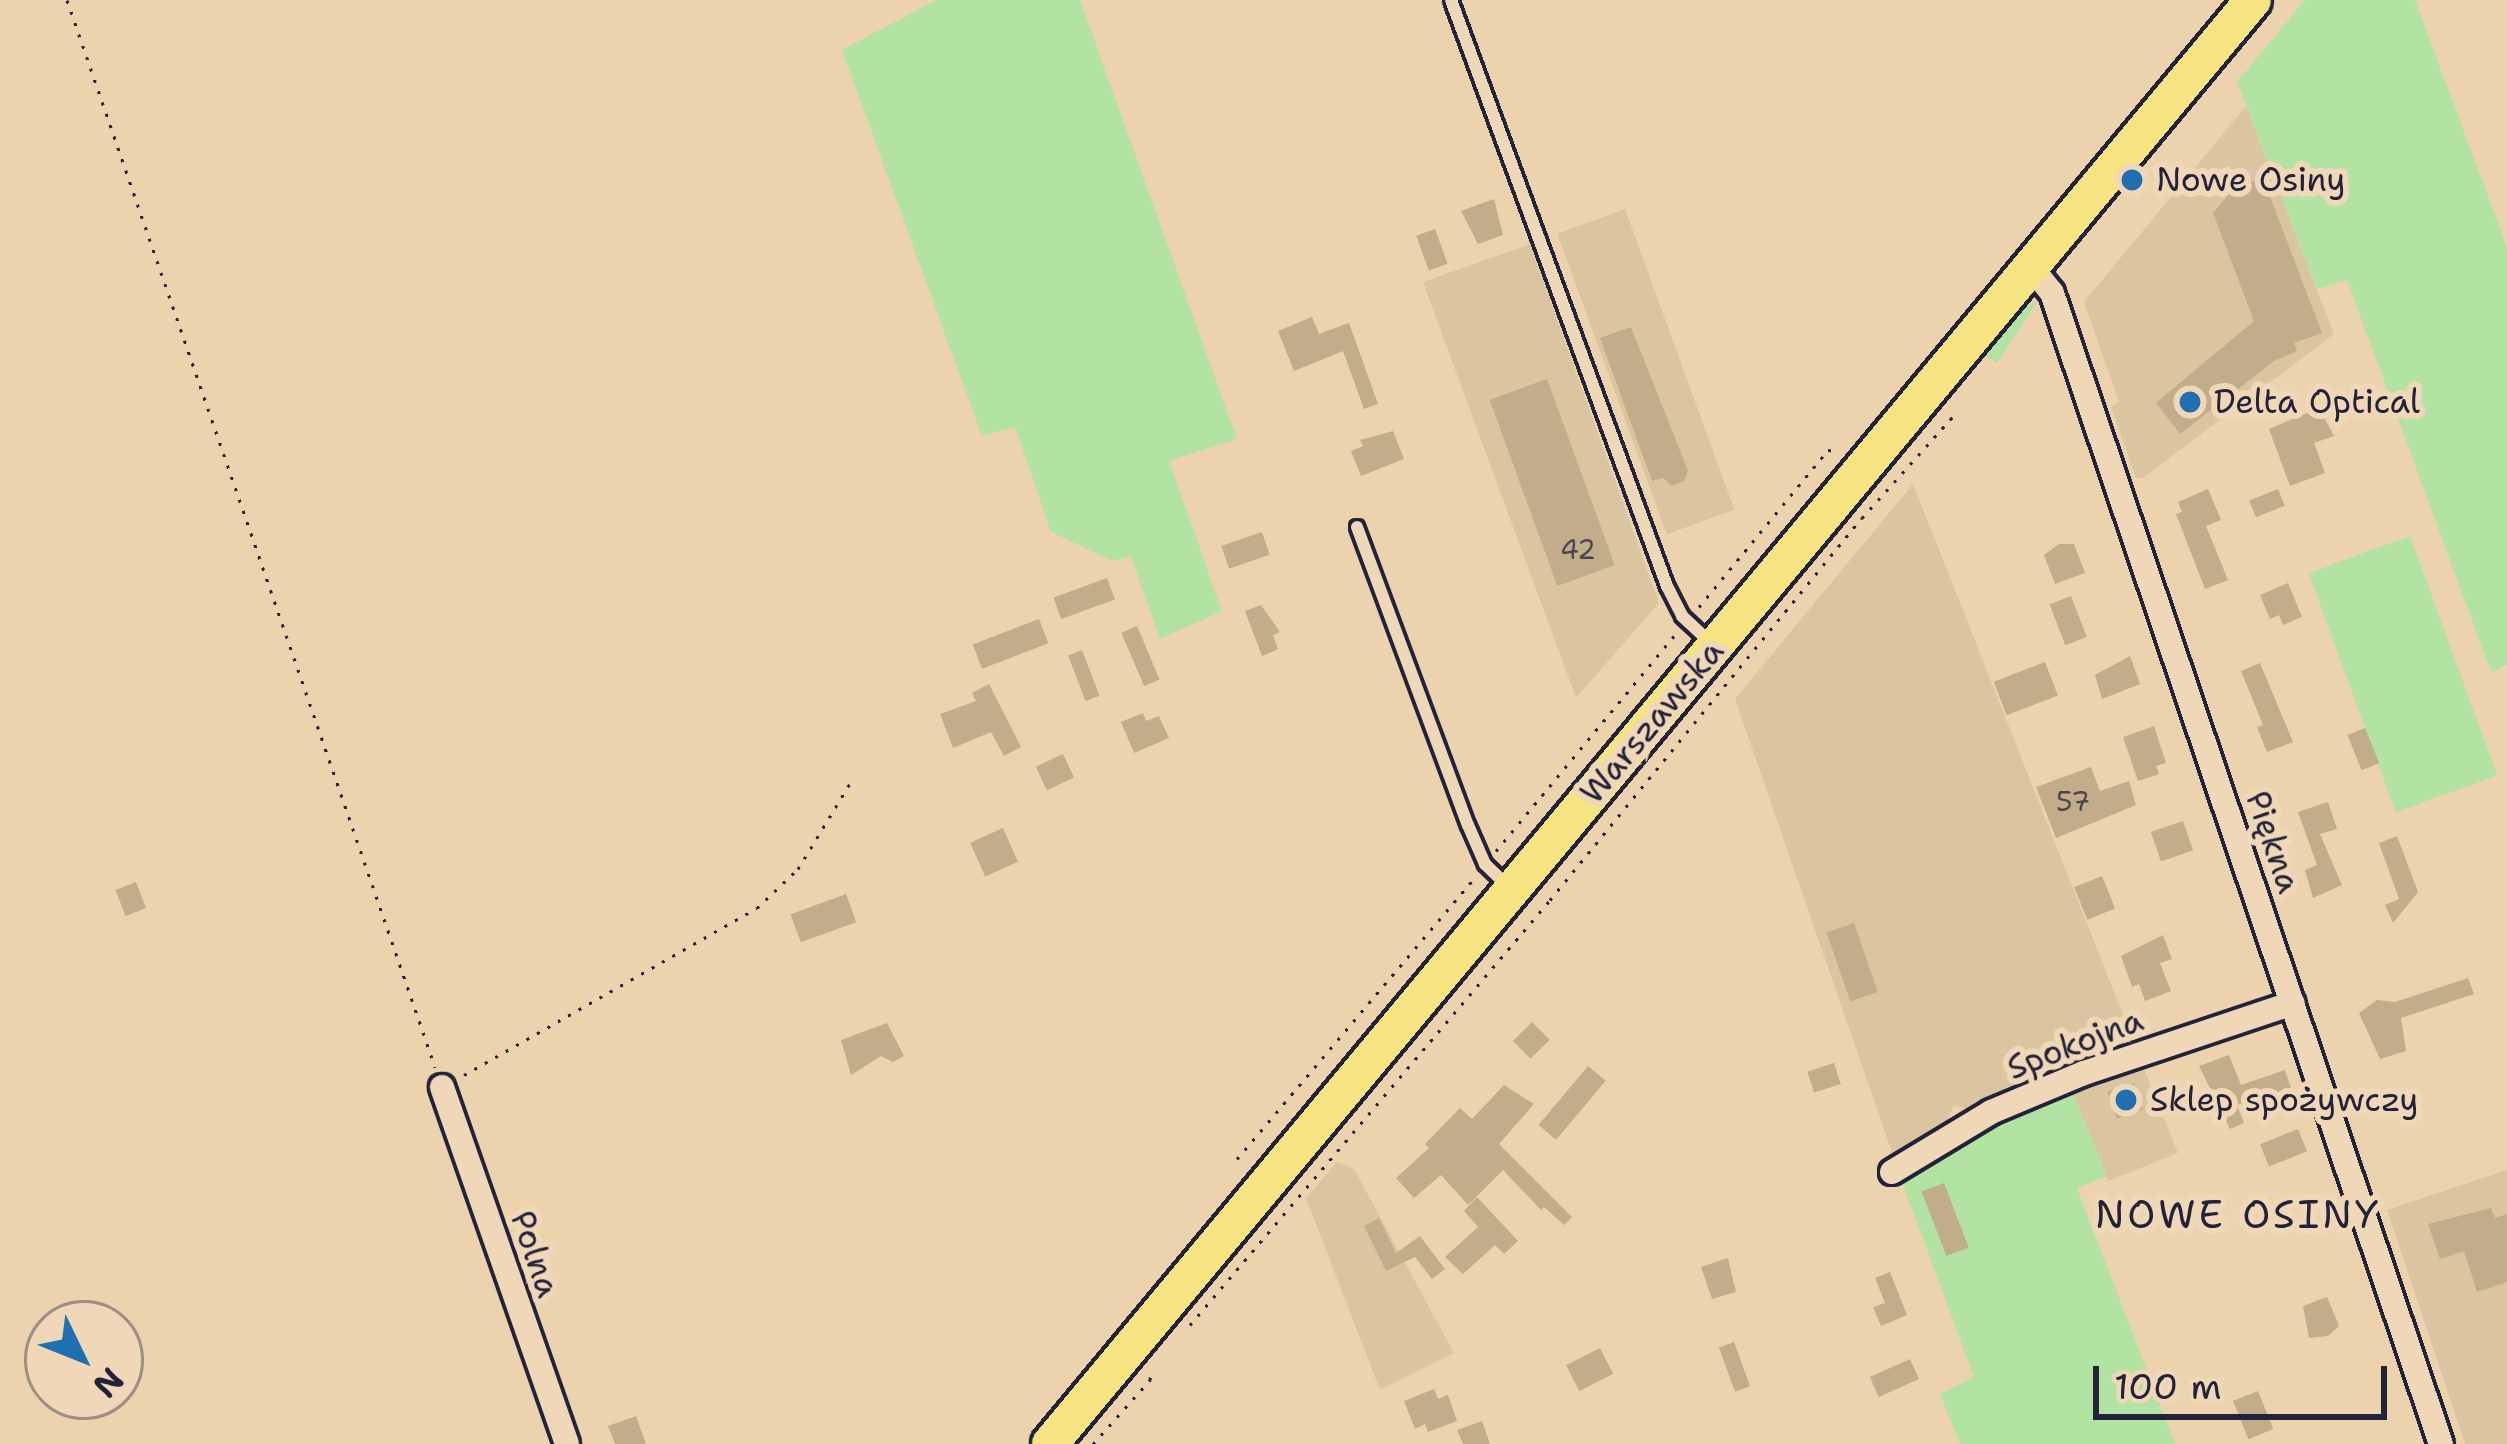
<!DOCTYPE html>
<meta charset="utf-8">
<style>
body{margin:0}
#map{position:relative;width:2507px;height:1444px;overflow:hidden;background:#ecd3ae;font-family:"Shantell Sans",sans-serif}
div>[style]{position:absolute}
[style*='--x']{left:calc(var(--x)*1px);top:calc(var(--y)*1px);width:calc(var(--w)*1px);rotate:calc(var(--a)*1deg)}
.built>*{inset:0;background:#dbc5a1;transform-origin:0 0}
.green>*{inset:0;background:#b3e3a3;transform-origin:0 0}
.building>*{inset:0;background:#c1ad89;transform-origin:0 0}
.path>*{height:3px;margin-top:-1.5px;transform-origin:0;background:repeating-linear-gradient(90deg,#22223b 0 3px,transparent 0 12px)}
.roads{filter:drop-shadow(3px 0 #22223b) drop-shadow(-3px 0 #22223b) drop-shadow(0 3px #22223b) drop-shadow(0 -3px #22223b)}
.lane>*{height:12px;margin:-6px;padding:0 6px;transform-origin:6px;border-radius:6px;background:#efd7b7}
.street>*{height:24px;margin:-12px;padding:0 12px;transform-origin:12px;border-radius:12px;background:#efd7b7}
.primary>*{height:36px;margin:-18px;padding:0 18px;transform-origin:18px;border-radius:18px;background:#f6e381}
.dots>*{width:33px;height:33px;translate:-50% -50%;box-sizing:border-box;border:6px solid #efd7b7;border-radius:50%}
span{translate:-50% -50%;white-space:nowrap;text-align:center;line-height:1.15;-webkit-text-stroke:12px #efd7b7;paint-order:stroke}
.number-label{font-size:27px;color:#4a454e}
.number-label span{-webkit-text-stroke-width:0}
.poi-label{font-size:33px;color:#22223b}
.left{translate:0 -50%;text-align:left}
.street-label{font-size:33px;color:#22223b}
.quarter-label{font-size:39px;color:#22223b;letter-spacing:3px}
.north{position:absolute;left:24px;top:1300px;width:120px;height:120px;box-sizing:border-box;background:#efd7b7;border:3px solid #9d8f85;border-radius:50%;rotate:133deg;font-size:33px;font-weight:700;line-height:48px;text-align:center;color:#22223b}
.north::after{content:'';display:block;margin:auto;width:42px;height:54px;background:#1f6fb2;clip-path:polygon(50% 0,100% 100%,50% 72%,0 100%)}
.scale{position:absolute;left:2093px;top:1366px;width:294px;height:54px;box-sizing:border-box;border:6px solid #22223b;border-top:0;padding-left:15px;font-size:36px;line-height:42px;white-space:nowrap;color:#22223b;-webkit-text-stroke:9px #efd7b7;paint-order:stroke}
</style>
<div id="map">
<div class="built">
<i style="clip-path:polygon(2246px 106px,2334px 334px,2143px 478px,2136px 478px,2111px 407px,2119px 402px,2084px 302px)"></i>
<i style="left:1625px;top:209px;width:320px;height:72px;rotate:70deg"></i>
<i style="clip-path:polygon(1530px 244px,1659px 603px,1576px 698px,1423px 282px)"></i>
<i style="clip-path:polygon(1913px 484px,2135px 1045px,2081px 1062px,2069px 1052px,2054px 1065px,2055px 1072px,2008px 1087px,1971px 1110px,1954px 1105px,1945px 1124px,1894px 1158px,1735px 699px)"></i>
<i style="left:2142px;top:1064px;width:96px;height:75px;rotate:68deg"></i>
<i style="clip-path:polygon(1337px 1162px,1354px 1169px,1454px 1353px,1380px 1390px,1306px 1198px)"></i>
<i style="clip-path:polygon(2507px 1170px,2507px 1444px,2465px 1444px,2387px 1210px)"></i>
</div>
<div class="green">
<i style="clip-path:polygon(936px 0,1080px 0,1237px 439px,1169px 461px,1222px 611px,1160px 639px,1131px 556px,1113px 561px,1051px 532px,1015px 427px,982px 436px,842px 50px)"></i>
<i style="clip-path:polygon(2305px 0,2415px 0,2507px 247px,2507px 665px,2491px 672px,2347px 280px,2317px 289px,2237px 82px)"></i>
<i style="clip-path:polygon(2037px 302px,1997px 363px,1983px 353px,2024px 305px)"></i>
<i style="left:2410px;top:536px;width:255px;height:108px;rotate:70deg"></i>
<i style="clip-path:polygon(2071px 1088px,2107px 1176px,2077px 1188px,2175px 1444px,1960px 1444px,1940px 1394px,1974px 1377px,1901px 1179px,1976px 1128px)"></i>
</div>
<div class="building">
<i style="clip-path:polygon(2263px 178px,2322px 333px,2294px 343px,2297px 351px,2274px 361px,2180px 434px,2156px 403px,2254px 321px,2213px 213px,2234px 188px)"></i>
<i style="clip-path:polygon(1494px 199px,1503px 235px,1478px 244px,1461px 211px)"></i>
<i style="left:1435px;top:229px;width:37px;height:20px;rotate:70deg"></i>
<i style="clip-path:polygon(1312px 317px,1319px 334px,1349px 323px,1378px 404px,1364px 409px,1343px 351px,1294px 371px,1278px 331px)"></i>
<i style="clip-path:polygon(1631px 327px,1688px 471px,1684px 481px,1672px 486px,1663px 478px,1652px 481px,1600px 338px)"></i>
<i style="left:1547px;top:379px;width:198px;height:61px;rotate:70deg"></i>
<i style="clip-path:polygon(2319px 408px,2334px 436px,2314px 443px,2325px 473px,2290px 486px,2269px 429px)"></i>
<i style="clip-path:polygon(1393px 431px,1404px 459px,1361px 476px,1351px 451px,1363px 446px,1360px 440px)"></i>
<i style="clip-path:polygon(2208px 489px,2221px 520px,2206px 526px,2228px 580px,2205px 589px,2176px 514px,2182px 512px,2178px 502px)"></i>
<i style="left:2278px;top:489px;width:18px;height:31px;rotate:68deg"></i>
<i style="left:1262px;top:532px;width:24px;height:43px;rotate:71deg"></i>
<i style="clip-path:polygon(2059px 544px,2074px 544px,2085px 573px,2055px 584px,2044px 555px)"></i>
<i style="left:1107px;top:578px;width:23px;height:57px;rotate:70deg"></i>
<i style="clip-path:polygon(2288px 583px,2302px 617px,2283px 625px,2279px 615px,2270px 619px,2260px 595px)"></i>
<i style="left:2071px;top:596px;width:44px;height:23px;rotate:69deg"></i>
<i style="clip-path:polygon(1261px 605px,1280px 632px,1273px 635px,1278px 649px,1262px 656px,1245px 611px)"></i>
<i style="left:1039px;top:619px;width:26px;height:71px;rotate:69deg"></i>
<i style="left:1137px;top:626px;width:58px;height:17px;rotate:67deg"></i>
<i style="left:1082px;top:650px;width:49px;height:15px;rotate:69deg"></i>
<i style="clip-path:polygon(2130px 656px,2140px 684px,2102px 699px,2095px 675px)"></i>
<i style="left:2045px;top:662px;width:36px;height:55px;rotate:69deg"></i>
<i style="clip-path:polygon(2260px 663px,2293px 742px,2267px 752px,2257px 727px,2263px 725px,2241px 671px)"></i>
<i style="clip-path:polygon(989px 684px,1021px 747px,1004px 756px,991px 732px,953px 748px,940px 714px,976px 701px,972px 693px)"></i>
<i style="clip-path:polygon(1143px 713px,1146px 721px,1159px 716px,1169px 738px,1134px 753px,1121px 722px)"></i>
<i style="clip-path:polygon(2154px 726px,2166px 763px,2156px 766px,2159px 774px,2138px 781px,2123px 737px)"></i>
<i style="left:2365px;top:728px;width:38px;height:19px;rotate:68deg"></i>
<i style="left:1063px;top:754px;width:26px;height:30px;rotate:65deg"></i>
<i style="clip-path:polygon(2091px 767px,2100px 791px,2129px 781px,2136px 805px,2056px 838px,2036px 787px)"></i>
<i style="clip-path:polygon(2328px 802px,2337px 829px,2320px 834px,2342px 885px,2313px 898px,2305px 870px,2317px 865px,2298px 812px)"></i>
<i style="left:2183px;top:821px;width:31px;height:34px;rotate:71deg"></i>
<i style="left:1003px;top:828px;width:37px;height:36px;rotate:66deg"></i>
<i style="clip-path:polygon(2397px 836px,2418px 892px,2393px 923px,2385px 905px,2399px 899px,2379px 843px)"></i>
<i style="left:2102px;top:876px;width:35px;height:30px;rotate:68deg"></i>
<i style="left:136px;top:882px;width:28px;height:22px;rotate:69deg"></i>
<i style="left:846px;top:894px;width:30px;height:59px;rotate:70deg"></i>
<i style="left:1854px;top:923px;width:73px;height:29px;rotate:71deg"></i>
<i style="clip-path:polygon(2163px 935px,2172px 959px,2160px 963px,2171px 991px,2145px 1001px,2139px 984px,2132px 987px,2121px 956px)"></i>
<i style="clip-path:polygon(2468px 978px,2474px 994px,2401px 1018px,2406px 1051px,2380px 1059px,2359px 1013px,2377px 1000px,2395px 1002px)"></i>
<i style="left:1532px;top:1022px;width:25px;height:27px;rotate:45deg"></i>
<i style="clip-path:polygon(887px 1023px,904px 1056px,893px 1062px,881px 1056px,851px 1075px,841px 1040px)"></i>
<i style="clip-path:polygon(2229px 1055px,2241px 1085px,2285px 1070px,2296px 1104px,2277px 1111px,2271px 1094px,2237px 1105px,2244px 1123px,2230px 1129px,2199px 1066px)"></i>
<i style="left:1834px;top:1063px;width:22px;height:28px;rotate:72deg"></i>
<i style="left:1588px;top:1066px;width:23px;height:77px;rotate:40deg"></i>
<i style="left:2134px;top:1083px;width:28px;height:28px;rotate:71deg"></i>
<i style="clip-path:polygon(1504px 1085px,1534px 1104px,1499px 1144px,1572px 1217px,1564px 1225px,1544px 1207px,1541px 1210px,1503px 1170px,1468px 1205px,1441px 1175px,1414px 1198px,1396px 1178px,1429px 1148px,1425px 1144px,1460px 1108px,1472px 1119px)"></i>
<i style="left:2298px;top:1129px;width:24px;height:41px;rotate:68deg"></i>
<i style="left:1944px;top:1183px;width:69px;height:24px;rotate:69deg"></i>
<i style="clip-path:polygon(1477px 1197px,1518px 1241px,1504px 1254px,1495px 1245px,1463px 1274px,1445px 1257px,1478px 1227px,1464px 1211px)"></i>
<i style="clip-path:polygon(2491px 1208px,2495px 1218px,2507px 1214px,2507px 1282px,2477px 1292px,2464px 1251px,2440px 1259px,2428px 1224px)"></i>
<i style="clip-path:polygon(1379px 1218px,1396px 1253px,1420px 1236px,1445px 1269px,1432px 1279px,1415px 1257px,1386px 1271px,1364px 1226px)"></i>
<i style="clip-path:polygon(1728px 1258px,1736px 1292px,1712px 1299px,1701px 1267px)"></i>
<i style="clip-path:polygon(1890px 1272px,1907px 1315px,1881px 1326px,1873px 1307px,1885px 1303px,1875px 1278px)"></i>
<i style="clip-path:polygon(2327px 1297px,2339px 1326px,2328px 1336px,2309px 1338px,2303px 1306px)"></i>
<i style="left:1734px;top:1342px;width:47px;height:16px;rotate:70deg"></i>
<i style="left:1600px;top:1348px;width:29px;height:38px;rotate:63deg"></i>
<i style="left:1910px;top:1359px;width:22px;height:44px;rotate:66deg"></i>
<i style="clip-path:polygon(1434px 1389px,1438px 1399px,1448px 1395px,1457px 1421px,1428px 1432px,1425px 1424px,1415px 1429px,1404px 1401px)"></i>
<i style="left:2258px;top:1391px;width:41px;height:27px;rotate:68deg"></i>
<i style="clip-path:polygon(636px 1416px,646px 1444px,615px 1444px,608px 1426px)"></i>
<i style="clip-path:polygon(1482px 1421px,1490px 1444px,1463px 1444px,1457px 1430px)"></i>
</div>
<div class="path">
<i style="--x:67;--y:0;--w:1129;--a:70.97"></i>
<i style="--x:1699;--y:607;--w:203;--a:-50.6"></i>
<i style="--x:1828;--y:450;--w:9;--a:6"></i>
<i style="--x:1496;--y:851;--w:284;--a:-50.4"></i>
<i style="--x:464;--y:1075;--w:337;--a:-29.7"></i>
<i style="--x:757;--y:908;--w:57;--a:-43.6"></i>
<i style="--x:798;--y:869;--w:102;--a:-58.7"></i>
<i style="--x:1237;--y:1159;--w:369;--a:-49.8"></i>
<i style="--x:1190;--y:1325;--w:557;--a:-49.73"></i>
<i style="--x:1550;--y:900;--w:493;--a:-50.8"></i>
<i style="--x:1862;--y:518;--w:141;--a:-48.2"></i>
<i style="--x:1093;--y:1444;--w:86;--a:-48.3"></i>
<i style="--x:1150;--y:1380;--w:8;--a:-83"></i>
</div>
<div class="roads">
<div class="lane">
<i style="--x:1451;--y:0;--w:625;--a:69.77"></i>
<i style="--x:1667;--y:586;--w:34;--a:63"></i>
<i style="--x:1682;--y:616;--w:42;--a:43.1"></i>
<i style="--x:1357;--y:527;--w:318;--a:69.6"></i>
<i style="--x:1468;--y:825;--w:43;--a:66.4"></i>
<i style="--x:1485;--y:864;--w:33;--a:44"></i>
</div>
<div class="street">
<i style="--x:2031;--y:267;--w:33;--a:51"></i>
<i style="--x:2052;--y:293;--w:1215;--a:71.33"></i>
<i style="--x:442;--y:1087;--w:378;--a:70.7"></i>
<i style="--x:1892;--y:1172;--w:116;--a:-31.2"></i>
<i style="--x:1991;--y:1112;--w:101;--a:-22.8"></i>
<i style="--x:2084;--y:1073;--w:220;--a:-18.5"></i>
</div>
<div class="primary">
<i style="--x:1050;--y:1444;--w:1879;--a:-50.2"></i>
</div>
</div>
<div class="dots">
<i style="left:2132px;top:180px;background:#1f6fb2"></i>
<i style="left:2190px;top:402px;background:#1f6fb2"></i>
<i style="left:2126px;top:1100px;background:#1f6fb2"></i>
</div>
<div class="number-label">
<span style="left:1578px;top:550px">42</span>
<span style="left:2073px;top:802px">57</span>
</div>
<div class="poi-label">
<span class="left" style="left:2156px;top:180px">Nowe Osiny</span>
<span class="left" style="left:2214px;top:402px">Delta Optical</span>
<span class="left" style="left:2150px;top:1100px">Sklep spożywczy</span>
</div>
<div class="street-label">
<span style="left:1652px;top:722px;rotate:-50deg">Warszawska</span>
<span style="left:2273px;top:842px;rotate:71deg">Piękna</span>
<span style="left:2075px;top:1044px;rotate:-21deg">Spokojna</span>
<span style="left:535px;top:1254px;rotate:71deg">Polna</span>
</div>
<div class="quarter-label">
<span style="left:2238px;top:1214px">NOWE OSINY</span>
</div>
<div class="north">N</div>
<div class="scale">100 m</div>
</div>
